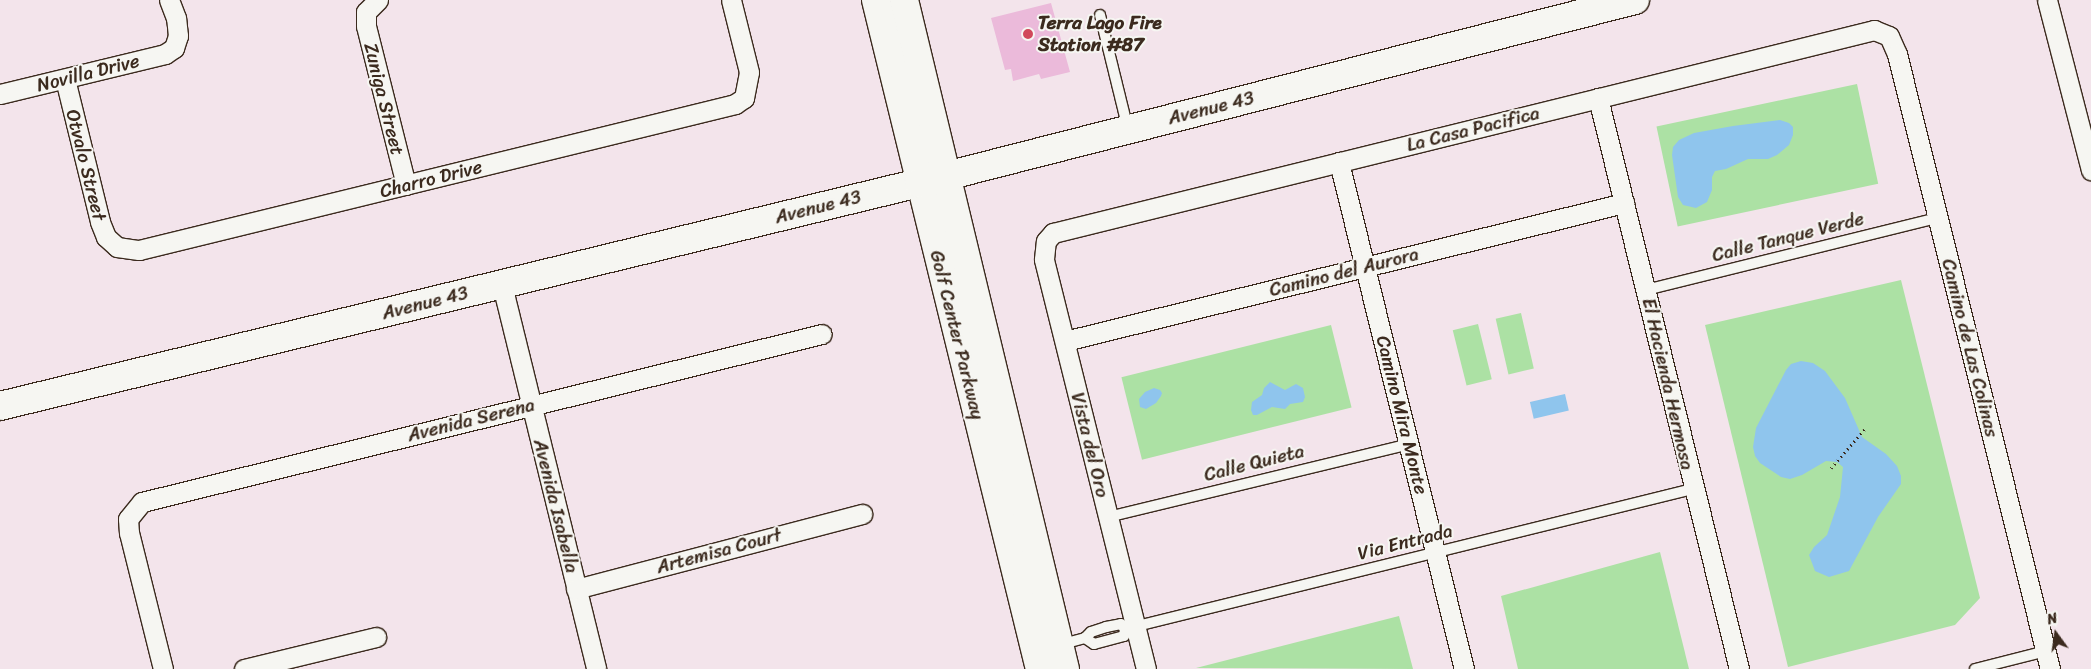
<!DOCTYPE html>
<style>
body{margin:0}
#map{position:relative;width:2091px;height:669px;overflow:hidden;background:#f3e4eb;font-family:Sriracha,sans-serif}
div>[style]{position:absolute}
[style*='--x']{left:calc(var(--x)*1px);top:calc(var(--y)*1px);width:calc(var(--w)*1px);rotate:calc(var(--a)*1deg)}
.green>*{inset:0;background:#ace1a4;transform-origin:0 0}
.water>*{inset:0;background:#8fc5ed;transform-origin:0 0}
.building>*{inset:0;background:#ebbada}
.path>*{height:3px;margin-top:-1.5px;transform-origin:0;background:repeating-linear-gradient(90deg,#3b2a1e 0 1px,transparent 0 5px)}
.roads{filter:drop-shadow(1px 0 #3b2a1e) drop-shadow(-1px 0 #3b2a1e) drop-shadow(0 1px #3b2a1e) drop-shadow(0 -1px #3b2a1e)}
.lane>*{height:10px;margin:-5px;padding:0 5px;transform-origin:5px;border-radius:5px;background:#f6f6f2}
.street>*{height:19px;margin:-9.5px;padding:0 9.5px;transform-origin:9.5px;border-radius:9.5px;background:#f6f6f2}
.secondary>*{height:28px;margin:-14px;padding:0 14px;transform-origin:14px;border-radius:14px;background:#f6f6f2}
.dots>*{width:14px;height:14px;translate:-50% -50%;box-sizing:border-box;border:2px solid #f6f6f2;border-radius:50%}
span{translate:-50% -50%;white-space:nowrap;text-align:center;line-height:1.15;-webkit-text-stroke:4px #f6f6f2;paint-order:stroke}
.poi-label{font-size:19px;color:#3b2a1e;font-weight:700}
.left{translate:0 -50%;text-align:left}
.street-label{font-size:19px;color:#3b2a1e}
.north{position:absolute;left:2031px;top:609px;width:50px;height:50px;-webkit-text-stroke:4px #f6f6f2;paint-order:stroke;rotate:346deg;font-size:14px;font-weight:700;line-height:20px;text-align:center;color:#3b2a1e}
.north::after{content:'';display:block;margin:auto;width:18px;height:22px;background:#3b2a1e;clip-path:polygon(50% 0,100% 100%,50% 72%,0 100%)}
</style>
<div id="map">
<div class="green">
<i style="left:1857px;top:84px;width:102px;height:205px;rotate:78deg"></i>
<i style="clip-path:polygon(1901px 280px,1980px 598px,1955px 625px,1788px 667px,1705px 325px)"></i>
<i style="left:1521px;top:313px;width:57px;height:26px;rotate:77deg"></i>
<i style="left:1478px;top:324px;width:57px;height:26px;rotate:76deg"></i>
<i style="left:1331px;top:325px;width:85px;height:216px;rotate:76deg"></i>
<i style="clip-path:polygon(1660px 552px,1689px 669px,1518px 669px,1501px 596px)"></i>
<i style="clip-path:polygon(1399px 616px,1413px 669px,1196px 668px)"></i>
</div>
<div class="water">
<i style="clip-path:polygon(1780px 120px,1789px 123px,1793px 127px,1793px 135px,1789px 145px,1777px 155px,1768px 159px,1748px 159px,1726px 169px,1715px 171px,1712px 177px,1712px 190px,1707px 202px,1696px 208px,1683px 205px,1678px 197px,1672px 155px,1673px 147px,1679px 140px,1694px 133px,1733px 126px)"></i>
<i style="clip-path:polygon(1801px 361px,1813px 363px,1825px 371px,1845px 398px,1862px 437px,1886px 454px,1897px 466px,1901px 476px,1901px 484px,1878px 517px,1849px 571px,1829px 577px,1815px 571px,1809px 555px,1814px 547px,1827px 535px,1840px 497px,1843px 467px,1837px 462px,1826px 461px,1802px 475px,1790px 479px,1781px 477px,1760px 463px,1755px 456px,1753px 447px,1756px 428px,1786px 370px,1791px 364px)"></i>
<i style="clip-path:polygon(1270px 382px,1285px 390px,1296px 384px,1303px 388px,1305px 397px,1303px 402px,1290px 404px,1285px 409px,1272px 407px,1257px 415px,1253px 415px,1251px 410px,1252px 402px,1262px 395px,1264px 388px)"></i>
<i style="clip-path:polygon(1154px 388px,1160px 390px,1162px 393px,1161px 396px,1156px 403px,1146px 409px,1140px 407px,1139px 399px,1145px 392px)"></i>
<i style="left:1565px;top:394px;width:17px;height:36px;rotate:77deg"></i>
</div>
<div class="building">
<i style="clip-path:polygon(1051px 3px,1070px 72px,1041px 79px,1039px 74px,1013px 81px,1011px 69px,1005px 70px,991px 18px)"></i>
</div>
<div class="path">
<i style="--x:1831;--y:468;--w:52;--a:-48.9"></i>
</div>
<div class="roads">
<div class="lane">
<i style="--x:1100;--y:15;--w:117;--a:76.2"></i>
<i style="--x:1646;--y:290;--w:301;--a:-13.9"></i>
<i style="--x:1108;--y:517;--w:310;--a:-13.6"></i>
<i style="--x:1125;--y:629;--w:585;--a:-13.85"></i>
<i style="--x:1059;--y:645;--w:27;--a:-15"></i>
<i style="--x:1085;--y:638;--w:8;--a:-45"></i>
<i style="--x:1091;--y:632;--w:16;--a:-18"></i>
<i style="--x:1106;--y:627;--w:15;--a:-11"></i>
<i style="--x:1121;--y:624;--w:6;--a:51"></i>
<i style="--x:1125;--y:629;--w:7;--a:98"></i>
<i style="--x:1124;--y:636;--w:31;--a:165"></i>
<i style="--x:1094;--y:644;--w:11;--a:-146"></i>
<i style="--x:1975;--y:669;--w:73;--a:-14.2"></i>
</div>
<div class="street">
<i style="--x:378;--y:0;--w:17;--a:135"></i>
<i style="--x:366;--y:12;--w:14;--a:90"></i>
<i style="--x:366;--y:26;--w:164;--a:75.9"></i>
<i style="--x:2047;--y:0;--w:176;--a:75.5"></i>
<i style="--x:65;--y:79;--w:147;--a:76.2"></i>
<i style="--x:100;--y:222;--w:16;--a:68"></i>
<i style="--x:106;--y:237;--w:15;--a:42"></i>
<i style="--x:117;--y:247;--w:22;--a:8"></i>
<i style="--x:139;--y:250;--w:614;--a:-13.76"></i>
<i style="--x:735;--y:104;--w:11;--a:-34"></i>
<i style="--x:744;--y:98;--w:26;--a:-79"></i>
<i style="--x:749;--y:72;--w:74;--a:-104"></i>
<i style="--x:0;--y:94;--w:170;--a:-13.6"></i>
<i style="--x:165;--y:54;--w:11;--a:-34"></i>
<i style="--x:174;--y:48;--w:13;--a:-72"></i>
<i style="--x:178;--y:36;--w:18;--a:-96"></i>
<i style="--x:176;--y:18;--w:19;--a:-111"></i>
<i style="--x:1598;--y:98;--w:588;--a:76.13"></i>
<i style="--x:1339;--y:162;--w:522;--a:76.15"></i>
<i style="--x:502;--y:285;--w:395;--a:76.2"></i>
<i style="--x:1065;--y:341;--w:576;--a:-13.87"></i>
<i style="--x:576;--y:589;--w:296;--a:-14.7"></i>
<i style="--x:163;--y:669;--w:140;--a:-104"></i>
<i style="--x:129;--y:533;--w:14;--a:-94"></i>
<i style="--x:128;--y:519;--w:22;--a:-51"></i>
<i style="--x:142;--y:502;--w:700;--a:-13.88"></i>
<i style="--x:244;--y:669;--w:136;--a:-13.6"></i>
<i style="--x:1146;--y:669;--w:422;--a:-104"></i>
<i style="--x:1044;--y:259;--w:18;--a:-84"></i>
<i style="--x:1046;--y:241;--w:11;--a:-49"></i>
<i style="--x:1053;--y:233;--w:846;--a:-13.89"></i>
<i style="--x:1874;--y:30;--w:16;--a:22"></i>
<i style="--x:1889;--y:36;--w:20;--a:66"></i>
<i style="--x:1897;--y:54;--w:634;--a:76.03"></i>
</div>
<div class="secondary">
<i style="--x:876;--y:0;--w:689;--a:76.23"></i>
<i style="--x:904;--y:0;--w:688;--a:76.47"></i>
<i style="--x:0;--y:406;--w:946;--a:-13.64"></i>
<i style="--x:919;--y:183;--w:739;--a:-14.34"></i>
</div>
</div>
<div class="dots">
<i style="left:1028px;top:34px;background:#d1495b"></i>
</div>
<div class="poi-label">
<span class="left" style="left:1038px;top:34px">Terra Lago Fire<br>Station #87</span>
</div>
<div class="street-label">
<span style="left:88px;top:73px;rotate:-14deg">Novilla Drive</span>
<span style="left:384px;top:99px;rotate:76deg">Zuniga Street</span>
<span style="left:1211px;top:108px;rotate:-14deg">Avenue 43</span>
<span style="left:1473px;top:129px;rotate:-14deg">La Casa Pacifica</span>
<span style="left:86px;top:165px;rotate:76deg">Otvalo Street</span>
<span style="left:431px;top:179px;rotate:-14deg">Charro Drive</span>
<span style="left:818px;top:207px;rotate:-14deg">Avenue 43</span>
<span style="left:1788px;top:237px;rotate:-14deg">Calle Tanque Verde</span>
<span style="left:1344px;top:272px;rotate:-14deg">Camino del Aurora</span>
<span style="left:425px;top:303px;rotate:-14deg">Avenue 43</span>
<span style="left:957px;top:335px;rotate:76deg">Golf Center Parkway</span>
<span style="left:1970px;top:348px;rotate:76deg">Camino de Las Colinas</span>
<span style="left:1668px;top:384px;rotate:77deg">El Hacienda Hermosa</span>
<span style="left:1402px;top:415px;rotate:76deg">Camino Mira Monte</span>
<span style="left:471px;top:420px;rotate:-14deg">Avenida Serena</span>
<span style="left:1090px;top:445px;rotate:76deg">Vista del Oro</span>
<span style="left:1254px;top:463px;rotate:-14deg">Calle Quieta</span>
<span style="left:556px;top:506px;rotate:76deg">Avenida Isabella</span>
<span style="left:1405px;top:542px;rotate:-14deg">Via Entrada</span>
<span style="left:719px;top:551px;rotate:-15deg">Artemisa Court</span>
</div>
<div class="north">N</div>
</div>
